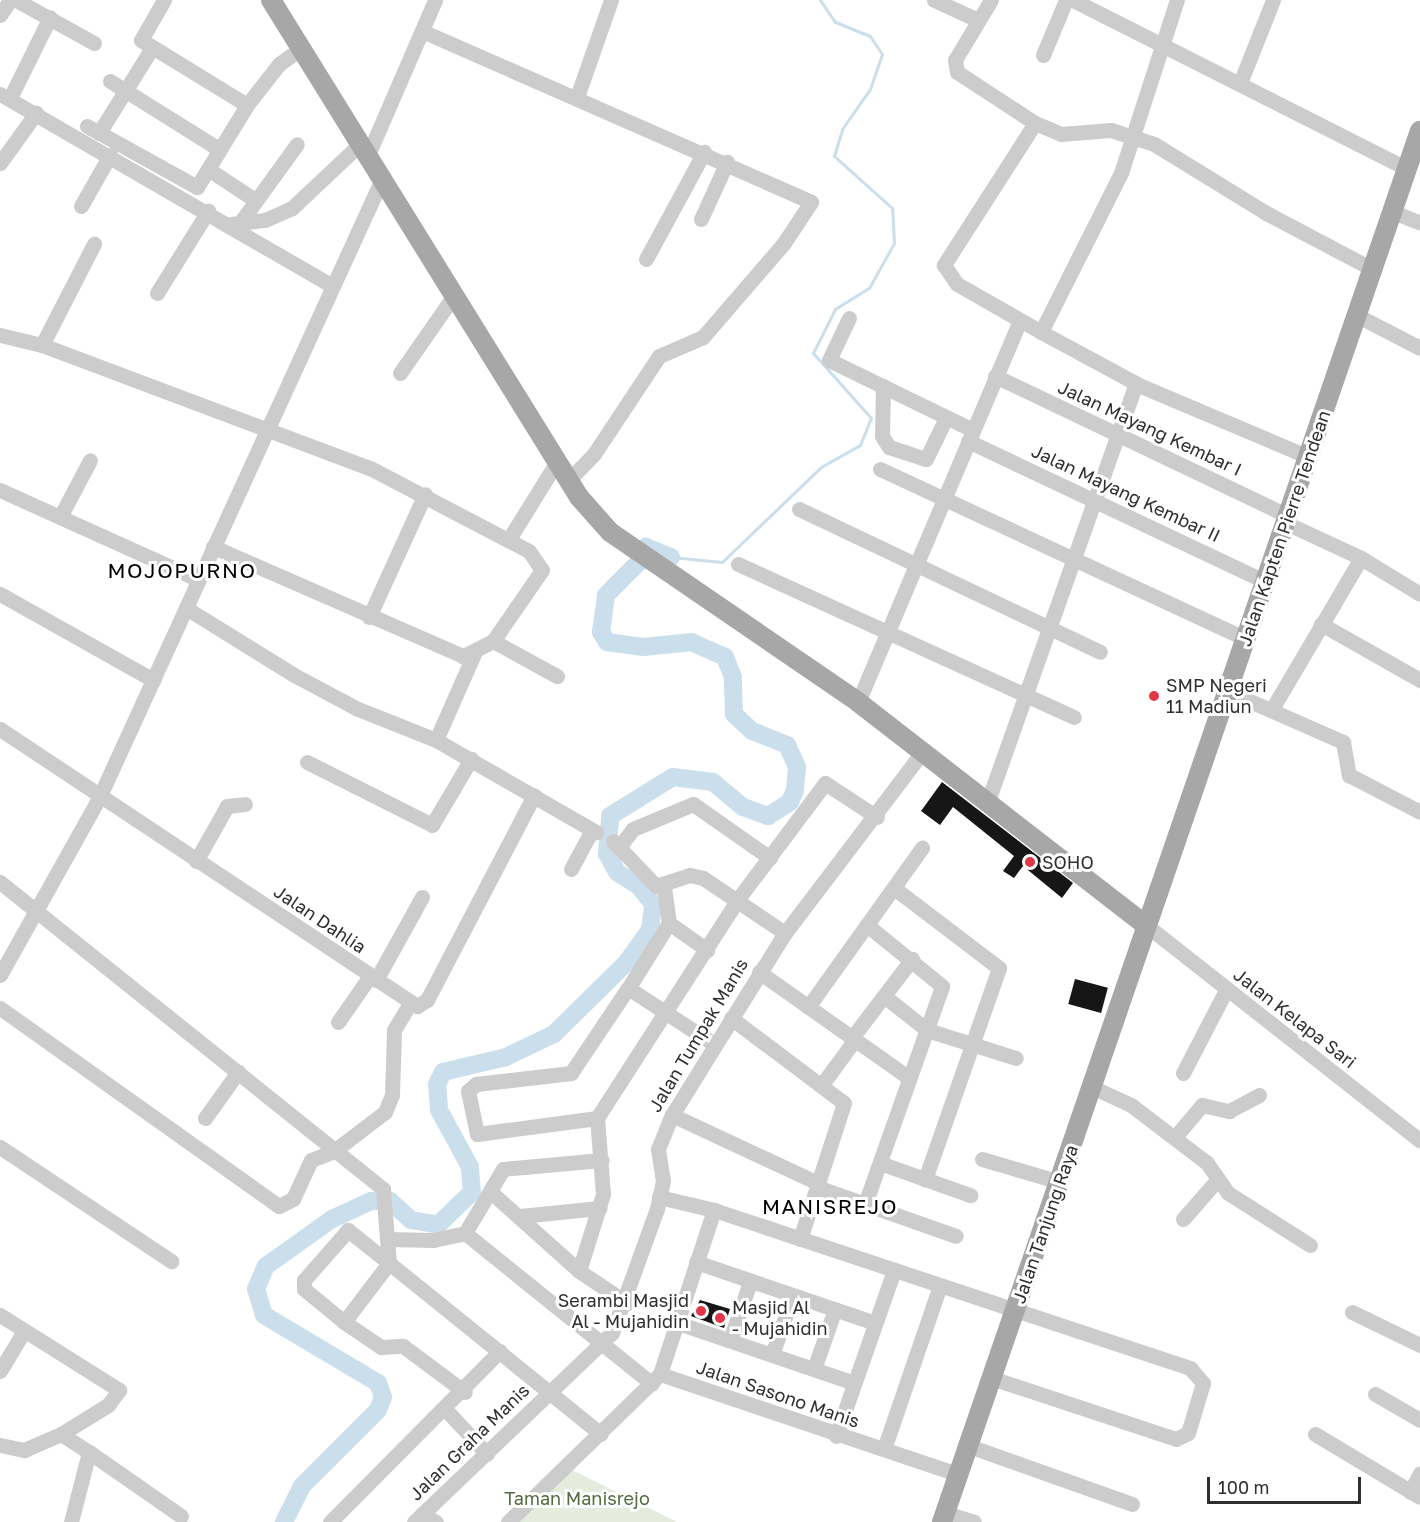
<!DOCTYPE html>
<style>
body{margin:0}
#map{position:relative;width:1420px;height:1522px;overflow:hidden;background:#fff;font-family:"Golos Text",sans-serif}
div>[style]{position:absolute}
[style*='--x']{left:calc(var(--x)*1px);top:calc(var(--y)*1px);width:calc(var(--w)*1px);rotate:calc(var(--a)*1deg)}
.green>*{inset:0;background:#e5ecdd}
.stream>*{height:3px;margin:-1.5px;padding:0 1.5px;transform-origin:1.5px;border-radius:1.5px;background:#cadfeb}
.river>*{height:18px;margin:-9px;padding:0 9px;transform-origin:9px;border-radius:9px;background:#cadfeb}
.building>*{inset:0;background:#161616;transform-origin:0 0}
.minor>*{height:15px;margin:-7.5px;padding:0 7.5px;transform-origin:7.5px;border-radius:7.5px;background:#ccc}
.major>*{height:20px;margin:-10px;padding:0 10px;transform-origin:10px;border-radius:10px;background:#a7a7a7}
.dots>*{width:16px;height:16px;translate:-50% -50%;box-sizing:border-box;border:3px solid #fff;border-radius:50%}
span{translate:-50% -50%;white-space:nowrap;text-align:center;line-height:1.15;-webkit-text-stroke:6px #fff;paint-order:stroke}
.street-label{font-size:18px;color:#2f2f2f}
.poi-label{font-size:18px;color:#2f2f2f}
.left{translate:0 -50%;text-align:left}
.right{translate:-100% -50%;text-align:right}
.park-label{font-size:18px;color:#536a3d}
.quarter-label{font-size:21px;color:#000;letter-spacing:1.5px}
.scale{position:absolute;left:1207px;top:1477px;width:154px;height:27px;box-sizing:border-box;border:3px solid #2f2f2f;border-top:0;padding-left:8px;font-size:18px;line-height:21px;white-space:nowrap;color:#2f2f2f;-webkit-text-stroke:4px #fff;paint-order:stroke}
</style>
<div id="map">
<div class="green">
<i style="clip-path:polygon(570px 1469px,677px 1522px,512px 1522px)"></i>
</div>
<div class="stream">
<i style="--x:671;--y:557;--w:51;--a:5.6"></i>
<i style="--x:722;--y:562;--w:137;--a:-43.8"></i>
<i style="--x:821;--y:467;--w:45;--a:-29.4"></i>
<i style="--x:860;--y:445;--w:29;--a:-68"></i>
<i style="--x:871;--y:418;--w:87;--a:-131.7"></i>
<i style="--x:813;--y:353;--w:49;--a:-63.4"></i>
<i style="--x:835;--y:309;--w:40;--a:-32"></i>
<i style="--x:869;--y:288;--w:51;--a:-60.9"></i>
<i style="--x:894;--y:243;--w:35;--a:-93"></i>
<i style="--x:892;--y:208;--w:78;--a:-138.1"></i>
<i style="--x:834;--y:156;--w:28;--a:-73"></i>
<i style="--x:842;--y:129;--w:49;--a:-55"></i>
<i style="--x:870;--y:89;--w:37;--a:-71"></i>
<i style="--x:882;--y:54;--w:22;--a:-124"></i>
<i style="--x:870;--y:36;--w:38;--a:-158"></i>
<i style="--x:835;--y:22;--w:27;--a:-124"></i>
</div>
<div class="river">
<i style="--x:284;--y:1522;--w:40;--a:-63.4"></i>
<i style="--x:302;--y:1486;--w:107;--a:-45"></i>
<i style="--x:378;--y:1410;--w:14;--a:-69"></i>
<i style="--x:383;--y:1397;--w:15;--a:-110"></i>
<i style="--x:378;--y:1383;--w:133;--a:-149.2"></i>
<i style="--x:264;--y:1315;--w:27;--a:-107"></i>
<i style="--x:256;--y:1289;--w:25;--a:-67"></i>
<i style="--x:266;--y:1266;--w:81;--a:-35.5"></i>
<i style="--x:332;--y:1219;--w:43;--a:-24.8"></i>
<i style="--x:371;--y:1201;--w:19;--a:0"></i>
<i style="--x:390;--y:1201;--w:28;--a:42"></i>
<i style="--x:411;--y:1220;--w:27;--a:10"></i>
<i style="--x:438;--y:1225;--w:47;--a:-44.1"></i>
<i style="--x:472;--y:1192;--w:25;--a:-95"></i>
<i style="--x:470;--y:1167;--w:65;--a:-118.5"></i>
<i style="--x:439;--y:1110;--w:26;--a:-94"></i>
<i style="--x:437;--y:1084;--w:13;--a:-63"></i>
<i style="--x:443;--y:1072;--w:65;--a:-13.4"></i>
<i style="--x:506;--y:1057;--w:53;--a:-25.6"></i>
<i style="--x:554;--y:1034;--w:101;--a:-44.6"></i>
<i style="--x:626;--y:963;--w:41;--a:-54"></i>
<i style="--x:650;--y:930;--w:26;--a:-83"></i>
<i style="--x:653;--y:904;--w:23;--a:-128"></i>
<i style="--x:639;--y:886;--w:26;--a:-148"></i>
<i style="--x:617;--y:872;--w:21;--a:-119"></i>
<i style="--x:607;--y:854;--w:38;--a:-85"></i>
<i style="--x:610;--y:816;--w:74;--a:-31.8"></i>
<i style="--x:673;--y:777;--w:40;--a:7.1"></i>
<i style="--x:713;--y:782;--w:39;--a:40"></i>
<i style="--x:743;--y:807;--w:27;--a:20"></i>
<i style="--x:768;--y:816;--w:26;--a:-32"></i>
<i style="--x:790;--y:802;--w:13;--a:-67"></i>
<i style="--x:795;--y:790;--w:23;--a:-85"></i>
<i style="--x:797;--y:767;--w:24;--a:-114"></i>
<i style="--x:787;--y:745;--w:38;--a:-158"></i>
<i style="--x:752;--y:731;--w:25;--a:-137"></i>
<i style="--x:734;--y:714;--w:37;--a:-92"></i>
<i style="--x:733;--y:677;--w:22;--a:-112"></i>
<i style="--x:725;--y:657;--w:36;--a:-156"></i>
<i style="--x:692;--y:642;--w:49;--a:174.2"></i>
<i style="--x:643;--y:647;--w:36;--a:-172"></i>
<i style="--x:607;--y:642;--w:12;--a:-121"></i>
<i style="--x:601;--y:632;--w:37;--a:-82"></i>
<i style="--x:606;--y:595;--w:51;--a:-45"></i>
<i style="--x:642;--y:559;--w:13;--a:-72"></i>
<i style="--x:646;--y:547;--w:27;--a:22"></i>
</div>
<div class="building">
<i style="clip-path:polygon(942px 782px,1073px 883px,1062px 898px,1023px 866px,1014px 878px,1003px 871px,1014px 856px,953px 807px,940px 825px,921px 811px)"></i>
<i style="left:1075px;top:979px;width:34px;height:26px;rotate:15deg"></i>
<i style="clip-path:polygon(700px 1300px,730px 1309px,724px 1328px,691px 1316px)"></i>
</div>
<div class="minor">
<i style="--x:16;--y:0;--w:89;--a:28.9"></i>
<i style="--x:164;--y:0;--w:46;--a:119.9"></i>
<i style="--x:141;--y:40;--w:124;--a:31.5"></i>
<i style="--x:934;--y:0;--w:48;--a:24.4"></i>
<i style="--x:991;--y:0;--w:70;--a:121"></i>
<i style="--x:955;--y:60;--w:12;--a:81"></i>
<i style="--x:957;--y:72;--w:93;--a:33.2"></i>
<i style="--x:1035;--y:123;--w:28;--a:23"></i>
<i style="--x:1061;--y:134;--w:50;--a:-4.6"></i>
<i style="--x:1111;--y:130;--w:45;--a:18"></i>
<i style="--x:1154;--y:144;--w:132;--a:31.6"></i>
<i style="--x:1266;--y:213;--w:120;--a:27.8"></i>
<i style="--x:1073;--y:0;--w:373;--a:26.8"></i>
<i style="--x:0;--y:15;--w:18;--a:-56"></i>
<i style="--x:422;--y:31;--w:425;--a:23.7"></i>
<i style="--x:811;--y:202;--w:49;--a:123.4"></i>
<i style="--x:784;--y:243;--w:124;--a:130.8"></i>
<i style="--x:703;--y:337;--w:48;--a:156.6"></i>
<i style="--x:659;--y:356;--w:118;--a:123.6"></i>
<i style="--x:594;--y:454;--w:36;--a:134"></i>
<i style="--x:1043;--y:55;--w:60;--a:-67.3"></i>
<i style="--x:110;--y:81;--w:128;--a:32"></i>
<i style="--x:1240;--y:83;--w:89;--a:-68.3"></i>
<i style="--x:0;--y:94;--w:384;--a:30"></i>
<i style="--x:577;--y:97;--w:103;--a:-70.7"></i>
<i style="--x:10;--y:98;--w:90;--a:-63.7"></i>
<i style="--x:1035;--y:123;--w:169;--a:122.7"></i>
<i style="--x:944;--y:265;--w:23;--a:56"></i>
<i style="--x:957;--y:284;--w:97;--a:29.7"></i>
<i style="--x:1041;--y:332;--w:178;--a:-63.3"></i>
<i style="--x:1121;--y:173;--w:182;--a:-72.1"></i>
<i style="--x:87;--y:126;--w:126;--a:29"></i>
<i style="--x:197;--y:187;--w:96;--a:-58.6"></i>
<i style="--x:247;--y:105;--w:52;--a:-52"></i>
<i style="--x:279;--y:64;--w:28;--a:-35"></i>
<i style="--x:99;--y:133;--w:100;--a:-58.1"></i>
<i style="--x:368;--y:155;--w:169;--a:-66.6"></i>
<i style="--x:0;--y:163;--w:62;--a:-54.2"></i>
<i style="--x:208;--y:169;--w:49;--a:33.4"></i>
<i style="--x:81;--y:206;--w:59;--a:-60.4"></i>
<i style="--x:1391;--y:211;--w:31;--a:22"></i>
<i style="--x:701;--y:219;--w:63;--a:-65.5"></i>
<i style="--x:240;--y:223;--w:97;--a:-54.2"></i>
<i style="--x:231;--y:224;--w:34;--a:-7"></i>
<i style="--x:265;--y:220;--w:30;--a:-24"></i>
<i style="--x:292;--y:208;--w:95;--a:-43.3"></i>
<i style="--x:646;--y:259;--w:122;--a:-61.5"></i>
<i style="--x:157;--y:293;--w:97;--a:-58.1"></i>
<i style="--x:1356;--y:315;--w:72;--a:27.3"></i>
<i style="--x:849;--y:318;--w:47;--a:115.5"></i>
<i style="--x:829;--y:360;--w:160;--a:25.9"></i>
<i style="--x:1041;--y:332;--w:114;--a:28.4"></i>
<i style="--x:1141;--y:386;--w:180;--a:22.9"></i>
<i style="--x:0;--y:335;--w:43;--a:13.4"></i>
<i style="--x:42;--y:345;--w:350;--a:20.6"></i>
<i style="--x:370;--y:468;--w:179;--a:27.6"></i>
<i style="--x:529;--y:551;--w:23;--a:56"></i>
<i style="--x:542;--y:570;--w:86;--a:124.6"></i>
<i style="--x:493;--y:641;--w:34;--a:153"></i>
<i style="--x:463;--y:656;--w:273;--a:-156.4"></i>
<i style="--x:42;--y:345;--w:114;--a:-62.8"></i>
<i style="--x:400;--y:373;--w:96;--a:-55.2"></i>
<i style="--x:995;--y:376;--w:325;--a:25.5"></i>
<i style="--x:883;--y:386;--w:50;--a:91.1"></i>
<i style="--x:882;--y:436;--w:13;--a:58"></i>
<i style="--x:889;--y:447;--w:39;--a:18"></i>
<i style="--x:926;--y:459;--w:46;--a:-64"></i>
<i style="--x:968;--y:441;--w:330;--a:25.3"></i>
<i style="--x:880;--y:469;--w:404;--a:24.9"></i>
<i style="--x:0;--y:490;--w:218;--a:24.3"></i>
<i style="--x:799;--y:509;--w:333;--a:25.4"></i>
<i style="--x:60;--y:517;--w:64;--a:-62.2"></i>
<i style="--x:1286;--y:523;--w:83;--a:25"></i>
<i style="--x:1361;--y:558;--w:69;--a:31.4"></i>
<i style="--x:509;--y:539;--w:84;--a:-58.2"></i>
<i style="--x:738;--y:564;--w:369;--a:24.5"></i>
<i style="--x:0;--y:594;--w:176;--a:29.3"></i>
<i style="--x:186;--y:608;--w:127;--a:31.8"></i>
<i style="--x:294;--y:675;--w:72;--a:28"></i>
<i style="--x:358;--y:709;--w:84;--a:21.7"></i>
<i style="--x:436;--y:740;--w:185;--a:29.9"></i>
<i style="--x:369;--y:617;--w:135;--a:-65.5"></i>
<i style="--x:1321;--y:624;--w:114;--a:29.5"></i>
<i style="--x:493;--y:641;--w:73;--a:28.7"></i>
<i style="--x:1227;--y:691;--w:127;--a:23.7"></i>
<i style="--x:1343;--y:742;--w:34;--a:80"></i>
<i style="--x:1349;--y:775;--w:80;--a:27.5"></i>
<i style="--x:858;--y:702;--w:414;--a:-67"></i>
<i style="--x:1272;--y:709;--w:175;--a:-59.5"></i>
<i style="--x:0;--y:729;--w:501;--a:33.59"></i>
<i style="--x:417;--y:1006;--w:12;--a:-31"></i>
<i style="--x:427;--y:1000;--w:231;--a:-62.4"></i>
<i style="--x:436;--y:740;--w:94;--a:-66.2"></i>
<i style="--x:307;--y:762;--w:140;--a:26.7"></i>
<i style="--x:432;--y:825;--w:77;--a:-59.4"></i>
<i style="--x:988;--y:801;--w:443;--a:-70.5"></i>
<i style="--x:613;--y:841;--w:62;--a:46.3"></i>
<i style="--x:656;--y:886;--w:36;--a:-18"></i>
<i style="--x:690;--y:875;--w:13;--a:13"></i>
<i style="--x:703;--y:878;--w:99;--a:33.9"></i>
<i style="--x:620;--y:846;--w:21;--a:-53"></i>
<i style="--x:633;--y:829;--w:65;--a:-22.6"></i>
<i style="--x:693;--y:804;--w:94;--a:35"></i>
<i style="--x:196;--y:861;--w:63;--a:-60.6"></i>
<i style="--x:227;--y:806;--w:18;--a:-6"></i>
<i style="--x:571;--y:869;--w:44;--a:-61.7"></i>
<i style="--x:0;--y:882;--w:491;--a:38.7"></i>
<i style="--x:383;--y:1189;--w:74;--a:85.4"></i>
<i style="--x:389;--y:1263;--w:272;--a:38.9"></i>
<i style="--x:894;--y:888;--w:132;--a:37.3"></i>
<i style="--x:999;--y:968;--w:224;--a:109.3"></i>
<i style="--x:669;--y:923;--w:47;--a:35.4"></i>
<i style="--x:1146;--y:925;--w:349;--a:38.2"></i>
<i style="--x:759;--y:972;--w:184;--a:35.2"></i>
<i style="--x:0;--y:975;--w:203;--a:-60.8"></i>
<i style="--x:99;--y:798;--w:681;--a:-65.43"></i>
<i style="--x:376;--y:980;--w:95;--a:-61"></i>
<i style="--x:627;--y:990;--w:79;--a:-57.9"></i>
<i style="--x:669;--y:923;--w:36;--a:-98"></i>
<i style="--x:884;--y:996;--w:55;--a:38.3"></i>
<i style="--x:927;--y:1030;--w:93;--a:17.5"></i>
<i style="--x:808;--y:1007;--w:196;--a:-54.4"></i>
<i style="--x:0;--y:1008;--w:342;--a:35.4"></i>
<i style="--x:279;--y:1206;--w:16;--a:-27"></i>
<i style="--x:293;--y:1199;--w:43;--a:-65.2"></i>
<i style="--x:311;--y:1160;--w:25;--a:-21"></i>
<i style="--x:334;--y:1151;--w:64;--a:-37.4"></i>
<i style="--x:385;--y:1112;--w:18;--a:-68"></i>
<i style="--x:392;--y:1095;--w:65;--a:-88.2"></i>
<i style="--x:394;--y:1030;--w:31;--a:-59"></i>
<i style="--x:731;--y:1018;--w:141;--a:37"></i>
<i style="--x:844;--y:1103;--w:143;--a:107.9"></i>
<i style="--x:338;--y:1022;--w:56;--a:-55.2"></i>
<i style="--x:851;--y:1039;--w:101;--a:-52.7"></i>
<i style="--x:1183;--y:1073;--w:93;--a:-62.6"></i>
<i style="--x:823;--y:1083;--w:52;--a:-53.6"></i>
<i style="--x:1092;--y:1087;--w:43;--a:24.8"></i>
<i style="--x:1131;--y:1105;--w:96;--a:37.3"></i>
<i style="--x:1207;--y:1163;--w:37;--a:55"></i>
<i style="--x:1228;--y:1193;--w:97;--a:32.4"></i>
<i style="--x:672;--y:1115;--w:161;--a:25"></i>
<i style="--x:205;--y:1118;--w:57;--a:-54.3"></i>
<i style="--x:597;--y:1118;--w:121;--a:172.4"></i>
<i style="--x:477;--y:1134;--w:44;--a:-101.8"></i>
<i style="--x:468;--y:1091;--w:11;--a:-41"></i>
<i style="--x:476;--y:1084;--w:96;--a:-6.6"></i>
<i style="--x:571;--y:1073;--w:102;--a:-56.2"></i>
<i style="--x:628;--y:988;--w:103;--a:33.1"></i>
<i style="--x:1175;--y:1137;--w:42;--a:-49.8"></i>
<i style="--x:1202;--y:1105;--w:28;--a:13"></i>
<i style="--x:1229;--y:1111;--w:34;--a:-28"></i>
<i style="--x:0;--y:1147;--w:206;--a:33.7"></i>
<i style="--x:982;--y:1159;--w:81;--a:16.4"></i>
<i style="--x:880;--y:1163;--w:96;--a:19.6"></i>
<i style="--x:817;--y:1187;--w:147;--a:19.4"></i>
<i style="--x:493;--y:1194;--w:115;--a:41.8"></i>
<i style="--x:579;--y:1271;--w:58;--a:33.7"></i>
<i style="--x:659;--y:1197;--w:57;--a:13.3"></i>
<i style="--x:714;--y:1210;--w:502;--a:18.36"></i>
<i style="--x:1190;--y:1368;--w:20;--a:49"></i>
<i style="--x:1203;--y:1383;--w:52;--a:106.7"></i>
<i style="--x:1188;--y:1433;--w:13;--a:153"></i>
<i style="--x:1176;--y:1439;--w:194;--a:-161.7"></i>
<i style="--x:865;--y:1204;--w:231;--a:-70.5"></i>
<i style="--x:942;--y:986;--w:97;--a:-140.9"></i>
<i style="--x:520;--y:1216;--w:80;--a:-5.7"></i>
<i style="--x:1183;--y:1219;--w:52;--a:-48.9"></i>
<i style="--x:465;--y:1233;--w:240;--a:38.9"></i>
<i style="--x:388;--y:1239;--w:45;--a:1.3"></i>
<i style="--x:433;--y:1240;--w:33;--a:-12"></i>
<i style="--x:465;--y:1233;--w:74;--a:-59.3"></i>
<i style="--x:503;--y:1169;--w:99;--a:-5.2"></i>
<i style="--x:696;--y:1262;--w:189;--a:18.8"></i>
<i style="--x:579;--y:1271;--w:81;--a:-72.7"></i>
<i style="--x:603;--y:1194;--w:76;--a:-94.5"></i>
<i style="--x:597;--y:1118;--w:260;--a:-57.2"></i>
<i style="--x:738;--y:899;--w:145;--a:-53.1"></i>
<i style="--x:825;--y:783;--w:62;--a:33.2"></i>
<i style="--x:1352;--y:1312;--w:76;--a:25.9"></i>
<i style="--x:0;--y:1315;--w:141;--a:32.2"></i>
<i style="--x:119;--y:1390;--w:19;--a:126"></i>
<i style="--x:108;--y:1405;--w:55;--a:148.3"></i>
<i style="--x:344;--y:1322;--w:74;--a:-52.7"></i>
<i style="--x:389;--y:1263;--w:53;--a:-141.2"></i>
<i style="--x:348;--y:1230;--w:67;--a:131.3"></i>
<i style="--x:304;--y:1280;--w:9;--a:90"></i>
<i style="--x:304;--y:1289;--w:52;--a:39.5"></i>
<i style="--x:344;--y:1322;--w:45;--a:34"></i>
<i style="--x:381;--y:1347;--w:22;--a:-3"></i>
<i style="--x:403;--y:1346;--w:77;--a:36.6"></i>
<i style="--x:675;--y:1322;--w:189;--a:18.8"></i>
<i style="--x:730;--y:1340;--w:61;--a:-71"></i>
<i style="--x:772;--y:1355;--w:61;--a:-71"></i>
<i style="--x:814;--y:1369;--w:60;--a:-70.7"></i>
<i style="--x:0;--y:1371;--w:47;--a:-59"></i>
<i style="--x:660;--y:1374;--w:314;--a:18.6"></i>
<i style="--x:1375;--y:1394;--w:52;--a:30"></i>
<i style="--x:446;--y:1410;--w:60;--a:47"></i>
<i style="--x:1315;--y:1434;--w:122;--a:31"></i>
<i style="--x:836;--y:1436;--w:176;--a:-70.7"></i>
<i style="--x:0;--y:1445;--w:25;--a:12"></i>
<i style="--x:24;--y:1450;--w:40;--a:-23.4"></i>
<i style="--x:61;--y:1434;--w:33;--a:33"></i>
<i style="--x:89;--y:1452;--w:72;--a:104.4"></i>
<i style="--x:969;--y:1446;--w:173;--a:19.6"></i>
<i style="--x:884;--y:1449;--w:173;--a:-71.1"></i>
<i style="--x:89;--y:1452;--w:112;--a:34.8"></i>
<i style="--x:1410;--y:1492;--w:21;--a:-62"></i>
<i style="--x:945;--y:1513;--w:30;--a:17"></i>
<i style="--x:422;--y:1514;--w:16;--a:30"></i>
<i style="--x:330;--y:1522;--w:241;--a:-45.2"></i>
<i style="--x:414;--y:1522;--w:274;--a:-43.7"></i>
<i style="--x:612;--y:1333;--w:132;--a:-70.1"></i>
<i style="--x:657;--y:1209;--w:29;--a:-78"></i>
<i style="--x:663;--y:1181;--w:32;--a:-99"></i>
<i style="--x:658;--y:1149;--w:37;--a:-68"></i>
<i style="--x:672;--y:1115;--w:214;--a:-58.2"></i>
<i style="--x:785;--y:933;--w:228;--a:-52.8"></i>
<i style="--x:508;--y:1522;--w:212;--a:-44.2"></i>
<i style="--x:660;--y:1374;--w:173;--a:-71.8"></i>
</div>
<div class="major">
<i style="--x:271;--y:0;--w:585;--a:58.21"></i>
<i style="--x:579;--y:497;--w:47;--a:48.5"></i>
<i style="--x:610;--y:532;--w:301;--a:34.4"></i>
<i style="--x:858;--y:702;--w:364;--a:37.8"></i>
<i style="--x:942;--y:1522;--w:1471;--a:-71.04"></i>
</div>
<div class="dots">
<i style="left:1154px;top:696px;background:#e13647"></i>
<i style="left:1030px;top:862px;background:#e13647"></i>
<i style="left:701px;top:1311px;background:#e13647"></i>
<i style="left:720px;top:1318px;background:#e13647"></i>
</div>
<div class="street-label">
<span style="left:1150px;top:428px;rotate:25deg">Jalan Mayang Kembar I</span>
<span style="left:1126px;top:493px;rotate:25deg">Jalan Mayang Kembar II</span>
<span style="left:1284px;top:528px;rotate:-71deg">Jalan Kapten Pierre Tendean</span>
<span style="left:320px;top:919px;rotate:34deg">Jalan Dahlia</span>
<span style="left:1295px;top:1018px;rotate:38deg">Jalan Kelapa Sari</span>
<span style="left:698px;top:1035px;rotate:-59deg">Jalan Tumpak Manis</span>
<span style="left:1045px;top:1224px;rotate:-71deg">Jalan Tanjung Raya</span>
<span style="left:778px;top:1394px;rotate:19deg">Jalan Sasono Manis</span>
<span style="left:469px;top:1442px;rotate:-44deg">Jalan Graha Manis</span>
</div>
<div class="poi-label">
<span class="left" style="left:1166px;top:696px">SMP Negeri<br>11 Madiun</span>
<span class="left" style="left:1042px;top:862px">SOHO</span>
<span class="right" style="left:689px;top:1311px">Serambi Masjid<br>Al - Mujahidin</span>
<span class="left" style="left:732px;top:1318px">Masjid Al<br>- Mujahidin</span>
</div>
<div class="park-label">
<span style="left:577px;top:1498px">Taman Manisrejo</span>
</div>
<div class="quarter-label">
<span style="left:182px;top:570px">MOJOPURNO</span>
<span style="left:830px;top:1206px">MANISREJO</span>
</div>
<div class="scale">100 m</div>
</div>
